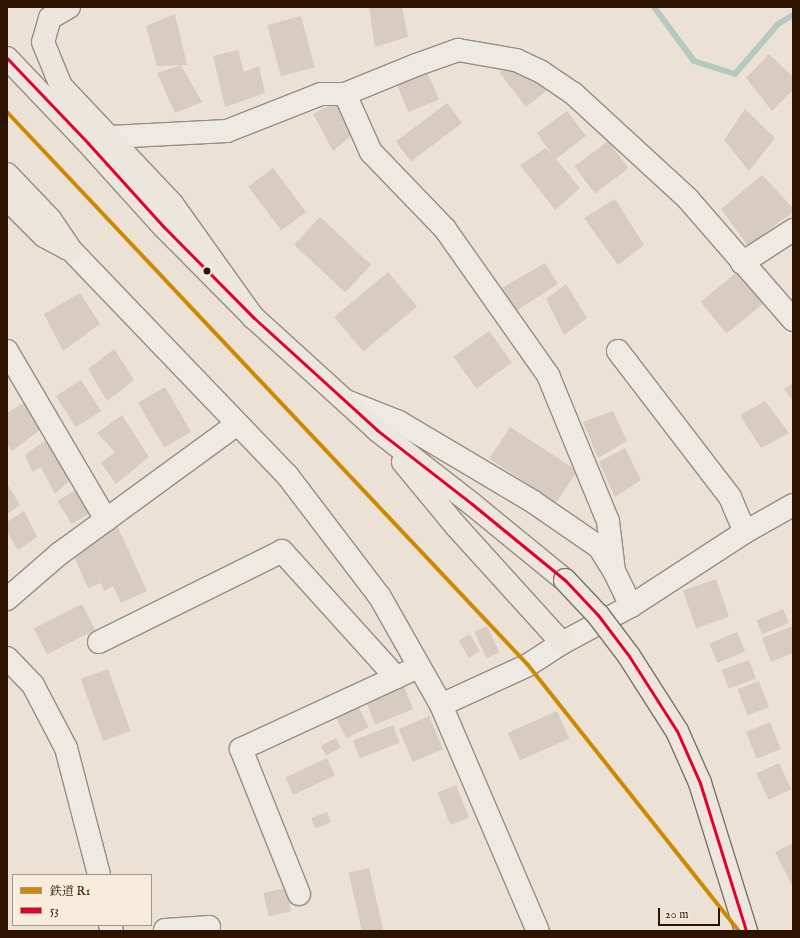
<!DOCTYPE html>
<meta charset="utf-8">
<style>
body{margin:0}
#map{position:relative;width:800px;height:938px;overflow:hidden;background:#ebe2d5;font-family:"IM FELL English","Noto Serif JP",serif}
div>[style]{position:absolute}
[style*='--x']{left:calc(var(--x)*1px);top:calc(var(--y)*1px);width:calc(var(--w)*1px);rotate:calc(var(--a)*1deg)}
.stream>*{height:6px;margin:-3px;padding:0 3px;transform-origin:3px;border-radius:3px;background:#b4cac0}
.building>*{inset:0;background:#d8cbc0;transform-origin:0 0}
.roads{filter:drop-shadow(1px 0 #968d84) drop-shadow(-1px 0 #968d84) drop-shadow(0 1px #968d84) drop-shadow(0 -1px #968d84)}
.minor>*{height:22px;margin:-11px;padding:0 11px;transform-origin:11px;border-radius:11px;background:#eeeae3}
.major>*{height:22px;margin:-11px;padding:0 11px;transform-origin:11px;border-radius:11px;background:#ece6df}
.highway>*{height:22px;margin:-11px;padding:0 11px;transform-origin:11px;border-radius:11px;background:#ece6df}
.bridges{filter:drop-shadow(1px 0 #7a7168) drop-shadow(-1px 0 #7a7168) drop-shadow(0 1px #7a7168) drop-shadow(0 -1px #7a7168)}
.major-bridge>*{height:22px;margin:-11px;padding:0 11px;transform-origin:11px;border-radius:11px;background:#ece6df}
.bus-1>*{height:3px;margin:-1.5px;padding:0 1.5px;transform-origin:1.5px;border-radius:1.5px;background:#e4002b}
.rail-1>*{height:4px;margin:-2px;padding:0 2px;transform-origin:2px;border-radius:2px;background:#cf8900}
.dots>*{width:11px;height:11px;translate:-50% -50%;box-sizing:border-box;border:2px solid #f8eddd;border-radius:50%}
span{translate:-50% -50%;white-space:nowrap;text-align:center;line-height:1.15;-webkit-text-stroke:3.5px #f8eddd;paint-order:stroke}
.frame{position:absolute;inset:0;border:8px solid #2d1300;pointer-events:none}
.legend{position:absolute;left:12px;top:874px;width:140px;height:52px;box-sizing:border-box;background:#f8eddd;border:1px solid #a79685;margin:0;padding:5px 7px;list-style:none;font-size:12px;color:#2d1300}
.legend li{display:flex;align-items:center;gap:8px;height:20px}
.legend b{width:20px;border:1px solid #a79685}
.scale{position:absolute;left:658px;top:908px;width:62px;height:18px;box-sizing:border-box;border:2px solid #2d1300;border-top:0;padding-left:5px;font-size:12px;line-height:14px;white-space:nowrap;color:#2d1300;-webkit-text-stroke:3px #f8eddd;paint-order:stroke}
</style>
<div id="map">
<div class="stream">
<i style="--x:654;--y:7;--w:67;--a:53.5"></i>
<i style="--x:694;--y:61;--w:43;--a:17.6"></i>
<i style="--x:735;--y:74;--w:66;--a:-49.3"></i>
<i style="--x:778;--y:24;--w:17;--a:-31"></i>
</div>
<div class="building">
<i style="clip-path:polygon(369px 7px,402px 7px,408px 37px,375px 47px)"></i>
<i style="clip-path:polygon(175px 14px,187px 65px,157px 66px,146px 26px)"></i>
<i style="left:301px;top:16px;width:53px;height:35px;rotate:75deg"></i>
<i style="clip-path:polygon(238px 50px,244px 72px,259px 66px,265px 93px,225px 107px,213px 56px)"></i>
<i style="clip-path:polygon(769px 54px,793px 77px,793px 90px,772px 111px,746px 78px)"></i>
<i style="clip-path:polygon(517px 64px,547px 90px,526px 107px,499px 72px)"></i>
<i style="clip-path:polygon(181px 65px,202px 102px,175px 113px,157px 73px)"></i>
<i style="left:426px;top:69px;width:33px;height:33px;rotate:67deg"></i>
<i style="clip-path:polygon(334px 102px,356px 131px,333px 151px,313px 114px)"></i>
<i style="left:447px;top:103px;width:25px;height:64px;rotate:53deg"></i>
<i style="clip-path:polygon(745px 109px,775px 138px,749px 171px,724px 140px)"></i>
<i style="clip-path:polygon(567px 111px,586px 136px,556px 159px,580px 188px,555px 210px,520px 165px,546px 148px,554px 157px,537px 133px)"></i>
<i style="left:608px;top:141px;width:34px;height:42px;rotate:53deg"></i>
<i style="left:273px;top:168px;width:55px;height:31px;rotate:53deg"></i>
<i style="clip-path:polygon(762px 175px,793px 208px,793px 212px,748px 246px,721px 209px)"></i>
<i style="clip-path:polygon(615px 199px,644px 245px,618px 265px,584px 218px)"></i>
<i style="left:320px;top:217px;width:70px;height:38px;rotate:43deg"></i>
<i style="clip-path:polygon(545px 263px,558px 284px,513px 313px,502px 288px)"></i>
<i style="left:741px;top:269px;width:41px;height:52px;rotate:51deg"></i>
<i style="left:388px;top:272px;width:45px;height:70px;rotate:50deg"></i>
<i style="clip-path:polygon(566px 284px,587px 318px,564px 335px,546px 299px)"></i>
<i style="clip-path:polygon(80px 293px,100px 324px,63px 351px,44px 314px)"></i>
<i style="left:489px;top:331px;width:39px;height:44px;rotate:54deg"></i>
<i style="clip-path:polygon(114px 349px,134px 380px,107px 401px,88px 369px)"></i>
<i style="left:81px;top:380px;width:37px;height:30px;rotate:57deg"></i>
<i style="clip-path:polygon(793px 383px,793px 400px,784px 389px)"></i>
<i style="left:165px;top:387px;width:52px;height:31px;rotate:60deg"></i>
<i style="clip-path:polygon(765px 401px,789px 433px,761px 448px,740px 415px)"></i>
<i style="clip-path:polygon(25px 402px,40px 430px,12px 451px,7px 443px,7px 413px)"></i>
<i style="clip-path:polygon(613px 411px,627px 441px,598px 458px,583px 422px)"></i>
<i style="clip-path:polygon(122px 415px,149px 457px,116px 484px,101px 463px,115px 452px,97px 433px)"></i>
<i style="left:510px;top:427px;width:80px;height:38px;rotate:33deg"></i>
<i style="clip-path:polygon(50px 437px,74px 477px,55px 494px,41px 467px,32px 472px,25px 455px)"></i>
<i style="clip-path:polygon(625px 448px,641px 480px,615px 497px,599px 462px)"></i>
<i style="clip-path:polygon(7px 483px,20px 505px,7px 514px)"></i>
<i style="left:79px;top:488px;width:27px;height:25px;rotate:59deg"></i>
<i style="clip-path:polygon(24px 511px,37px 537px,18px 550px,7px 532px,7px 522px)"></i>
<i style="clip-path:polygon(116px 523px,147px 591px,121px 603px,113px 586px,104px 591px,101px 583px,88px 588px,69px 545px)"></i>
<i style="left:716px;top:579px;width:40px;height:35px;rotate:71deg"></i>
<i style="left:82px;top:604px;width:29px;height:54px;rotate:63deg"></i>
<i style="left:783px;top:609px;width:15px;height:29px;rotate:67deg"></i>
<i style="left:487px;top:626px;width:29px;height:14px;rotate:65deg"></i>
<i style="clip-path:polygon(793px 626px,793px 653px,771px 662px,762px 638px)"></i>
<i style="left:737px;top:632px;width:21px;height:30px;rotate:67deg"></i>
<i style="left:470px;top:634px;width:20px;height:13px;rotate:60deg"></i>
<i style="left:749px;top:660px;width:20px;height:29px;rotate:70deg"></i>
<i style="left:108px;top:669px;width:66px;height:29px;rotate:70deg"></i>
<i style="left:759px;top:681px;width:28px;height:23px;rotate:69deg"></i>
<i style="left:403px;top:684px;width:27px;height:41px;rotate:68deg"></i>
<i style="left:356px;top:702px;width:28px;height:25px;rotate:63deg"></i>
<i style="left:557px;top:711px;width:30px;height:54px;rotate:66deg"></i>
<i style="left:429px;top:716px;width:36px;height:33px;rotate:67deg"></i>
<i style="left:770px;top:722px;width:29px;height:26px;rotate:68deg"></i>
<i style="left:393px;top:725px;width:19px;height:43px;rotate:69deg"></i>
<i style="left:336px;top:738px;width:11px;height:17px;rotate:63deg"></i>
<i style="left:327px;top:758px;width:19px;height:46px;rotate:65deg"></i>
<i style="left:779px;top:763px;width:29px;height:25px;rotate:65deg"></i>
<i style="left:456px;top:785px;width:35px;height:20px;rotate:68deg"></i>
<i style="left:327px;top:812px;width:11px;height:17px;rotate:68deg"></i>
<i style="clip-path:polygon(793px 843px,793px 887px,775px 852px)"></i>
<i style="left:369px;top:868px;width:65px;height:21px;rotate:77deg"></i>
<i style="left:286px;top:888px;width:24px;height:23px;rotate:78deg"></i>
</div>
<div class="roads">
<div class="minor">
<i style="--x:345;--y:94;--w:64;--a:65.9"></i>
<i style="--x:371;--y:152;--w:107;--a:46.1"></i>
<i style="--x:445;--y:229;--w:179;--a:54.8"></i>
<i style="--x:548;--y:375;--w:158;--a:67.7"></i>
<i style="--x:608;--y:521;--w:50;--a:83.2"></i>
<i style="--x:95;--y:141;--w:16;--a:-15"></i>
<i style="--x:110;--y:137;--w:117;--a:-2.9"></i>
<i style="--x:227;--y:131;--w:101;--a:-21.5"></i>
<i style="--x:321;--y:94;--w:24;--a:0"></i>
<i style="--x:345;--y:94;--w:77;--a:-22.2"></i>
<i style="--x:416;--y:65;--w:45;--a:-19.7"></i>
<i style="--x:458;--y:50;--w:59;--a:9.8"></i>
<i style="--x:516;--y:60;--w:26;--a:25"></i>
<i style="--x:540;--y:71;--w:41;--a:34.1"></i>
<i style="--x:574;--y:94;--w:155;--a:42.6"></i>
<i style="--x:688;--y:199;--w:160;--a:49"></i>
<i style="--x:71;--y:250;--w:312;--a:46.2"></i>
<i style="--x:287;--y:475;--w:153;--a:52.7"></i>
<i style="--x:380;--y:597;--w:124;--a:60.5"></i>
<i style="--x:441;--y:705;--w:246;--a:66.8"></i>
<i style="--x:742;--y:263;--w:61;--a:-32.9"></i>
<i style="--x:7;--y:351;--w:196;--a:59.6"></i>
<i style="--x:618;--y:351;--w:184;--a:52.5"></i>
<i style="--x:730;--y:497;--w:38;--a:67"></i>
<i style="--x:346;--y:401;--w:57;--a:21.6"></i>
<i style="--x:399;--y:422;--w:155;--a:30.7"></i>
<i style="--x:532;--y:501;--w:81;--a:34.5"></i>
<i style="--x:599;--y:547;--w:28;--a:58"></i>
<i style="--x:614;--y:571;--w:39;--a:64"></i>
<i style="--x:7;--y:599;--w:69;--a:-40.9"></i>
<i style="--x:59;--y:554;--w:220;--a:-36.1"></i>
<i style="--x:99;--y:642;--w:204;--a:-26.4"></i>
<i style="--x:282;--y:551;--w:170;--a:47.9"></i>
<i style="--x:7;--y:658;--w:37;--a:46"></i>
<i style="--x:33;--y:685;--w:71;--a:62.4"></i>
<i style="--x:66;--y:748;--w:131;--a:75.4"></i>
<i style="--x:441;--y:705;--w:96;--a:-24.7"></i>
<i style="--x:528;--y:665;--w:40;--a:-32.9"></i>
<i style="--x:562;--y:643;--w:78;--a:-28.2"></i>
<i style="--x:631;--y:606;--w:136;--a:-33"></i>
<i style="--x:745;--y:532;--w:55;--a:-29.4"></i>
<i style="--x:299;--y:894;--w:156;--a:-111.8"></i>
<i style="--x:241;--y:749;--w:186;--a:-24.8"></i>
<i style="--x:110;--y:925;--w:6;--a:72"></i>
<i style="--x:165;--y:930;--w:44;--a:-3.9"></i>
<i style="--x:209;--y:927;--w:4;--a:90"></i>
</div>
<div class="major">
<i style="--x:7;--y:58;--w:117;--a:46.4"></i>
<i style="--x:88;--y:143;--w:113;--a:47.9"></i>
<i style="--x:164;--y:227;--w:127;--a:45.3"></i>
<i style="--x:253;--y:317;--w:168;--a:42.3"></i>
<i style="--x:377;--y:430;--w:120;--a:37.9"></i>
<i style="--x:472;--y:504;--w:120;--a:39.3"></i>
<i style="--x:403;--y:462;--w:83;--a:50.4"></i>
<i style="--x:456;--y:526;--w:158;--a:47.8"></i>
</div>
<div class="highway">
<i style="--x:69;--y:7;--w:22;--a:150"></i>
<i style="--x:50;--y:18;--w:25;--a:106"></i>
<i style="--x:43;--y:42;--w:48;--a:67.8"></i>
<i style="--x:61;--y:86;--w:163;--a:46.7"></i>
<i style="--x:173;--y:205;--w:138;--a:54.5"></i>
<i style="--x:7;--y:174;--w:62;--a:46.3"></i>
<i style="--x:50;--y:219;--w:37;--a:56"></i>
<i style="--x:7;--y:199;--w:52;--a:45"></i>
<i style="--x:44;--y:236;--w:27;--a:28"></i>
</div>
</div>
<div class="bridges">
<div class="major-bridge">
<i style="--x:565;--y:580;--w:48;--a:46.7"></i>
<i style="--x:598;--y:615;--w:51;--a:52.9"></i>
<i style="--x:629;--y:656;--w:89;--a:57.4"></i>
<i style="--x:677;--y:731;--w:57;--a:66.1"></i>
<i style="--x:700;--y:783;--w:155;--a:72.7"></i>
</div>
</div>
<div class="bus-1">
<i style="--x:7;--y:58;--w:117;--a:46.4"></i>
<i style="--x:88;--y:143;--w:113;--a:47.9"></i>
<i style="--x:164;--y:227;--w:127;--a:45.3"></i>
<i style="--x:253;--y:317;--w:168;--a:42.3"></i>
<i style="--x:377;--y:430;--w:120;--a:37.9"></i>
<i style="--x:472;--y:504;--w:120;--a:39.3"></i>
<i style="--x:565;--y:580;--w:48;--a:46.7"></i>
<i style="--x:598;--y:615;--w:51;--a:52.9"></i>
<i style="--x:629;--y:656;--w:89;--a:57.4"></i>
<i style="--x:677;--y:731;--w:57;--a:66.1"></i>
<i style="--x:700;--y:783;--w:155;--a:72.7"></i>
</div>
<div class="rail-1">
<i style="--x:7;--y:112;--w:760;--a:46.71"></i>
<i style="--x:528;--y:665;--w:340;--a:51.6"></i>
</div>
<div class="dots">
<i style="left:207px;top:271px;background:#2d1300"></i>
</div>
<div class="frame"></div>
<ul class="legend">
<li><b style="height:5px;background:#cf8900"></b>鉄道 R1</li>
<li><b style="height:5px;background:#e4002b"></b>53</li>
</ul>
<div class="scale">20 m</div>
</div>
